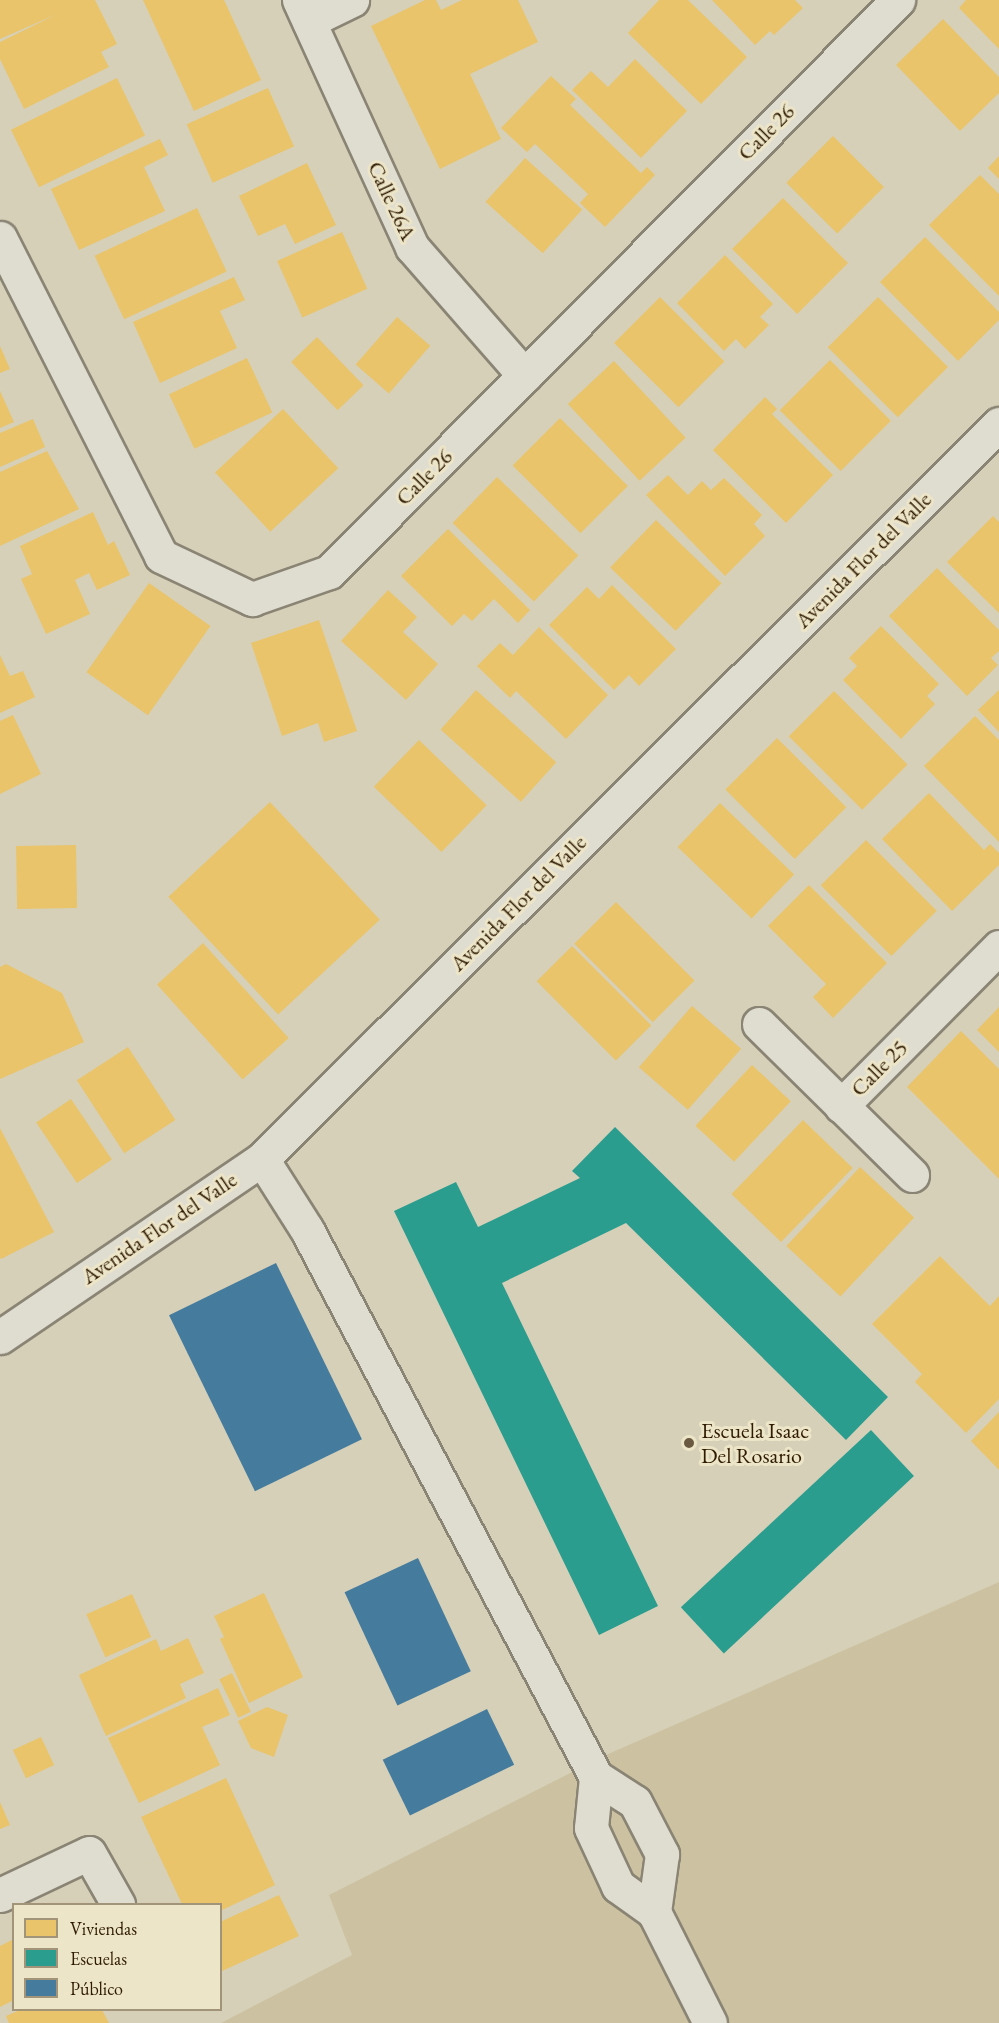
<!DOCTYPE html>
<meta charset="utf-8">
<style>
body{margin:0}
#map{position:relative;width:999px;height:2023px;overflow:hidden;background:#d6d0b8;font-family:"EB Garamond",serif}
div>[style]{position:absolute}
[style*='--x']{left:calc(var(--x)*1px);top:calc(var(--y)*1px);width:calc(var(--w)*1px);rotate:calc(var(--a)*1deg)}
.green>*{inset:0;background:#ccc2a1}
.homes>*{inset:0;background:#e9c46a;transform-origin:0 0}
.schools>*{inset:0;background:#2a9d8f;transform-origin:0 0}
.public>*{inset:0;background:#457b9d;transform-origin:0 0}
.roads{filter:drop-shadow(2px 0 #8a8474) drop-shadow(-2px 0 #8a8474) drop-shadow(0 2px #8a8474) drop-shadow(0 -2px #8a8474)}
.minor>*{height:33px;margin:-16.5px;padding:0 16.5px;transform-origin:16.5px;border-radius:16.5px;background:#dfdcd0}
.dots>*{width:16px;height:16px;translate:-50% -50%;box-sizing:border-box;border:3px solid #ede5c8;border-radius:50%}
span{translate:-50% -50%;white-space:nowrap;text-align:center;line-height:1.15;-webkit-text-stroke:6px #ede5c8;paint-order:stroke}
.street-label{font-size:22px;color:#2f1b01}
.poi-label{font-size:22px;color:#2f1b01}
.left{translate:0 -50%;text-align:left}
.legend{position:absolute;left:12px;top:1903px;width:210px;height:108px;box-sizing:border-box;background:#ede5c8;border:2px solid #a19478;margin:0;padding:8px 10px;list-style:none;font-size:18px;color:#2f1b01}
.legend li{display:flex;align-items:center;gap:12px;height:30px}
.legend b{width:30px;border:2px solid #a19478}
</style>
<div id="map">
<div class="green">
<i style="clip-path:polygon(999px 1582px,999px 2023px,221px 2023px,352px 1955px,329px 1895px,606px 1755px)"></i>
</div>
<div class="homes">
<i style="clip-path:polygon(0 0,95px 0,117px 44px,101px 52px,109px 67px,24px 109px,0 59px,0 42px,57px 14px,0 39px)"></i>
<i style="clip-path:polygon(143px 0,224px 0,261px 80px,194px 111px)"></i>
<i style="clip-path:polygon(425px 0,436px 0,441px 10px,462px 0,518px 0,538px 42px,470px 74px,501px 139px,440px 169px,371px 26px)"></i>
<i style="clip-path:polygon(659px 0,688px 0,747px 57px,701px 104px,628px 33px)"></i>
<i style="clip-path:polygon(712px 0,795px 0,803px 8px,774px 35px,770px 31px,755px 45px)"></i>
<i style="clip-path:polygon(966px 0,999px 0,999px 49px,959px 8px)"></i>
<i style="clip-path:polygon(943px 19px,999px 77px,999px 93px,960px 131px,896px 65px)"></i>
<i style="clip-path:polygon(635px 59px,687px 111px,641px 158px,572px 90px,591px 71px,608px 87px)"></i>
<i style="clip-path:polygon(551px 76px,576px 99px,570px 105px,641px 173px,647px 167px,655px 175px,605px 227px,580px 203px,588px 194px,535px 144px,527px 152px,501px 128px)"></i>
<i style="left:117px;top:78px;width:64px;height:118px;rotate:64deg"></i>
<i style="left:268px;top:88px;width:64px;height:89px;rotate:66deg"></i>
<i style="left:833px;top:136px;width:72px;height:66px;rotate:45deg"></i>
<i style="clip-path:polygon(160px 139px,168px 155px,144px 167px,165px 211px,79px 250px,51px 189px)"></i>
<i style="clip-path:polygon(999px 156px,999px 179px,988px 168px)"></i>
<i style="left:525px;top:158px;width:77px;height:59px;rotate:42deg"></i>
<i style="clip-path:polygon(307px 163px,336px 225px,295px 244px,285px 224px,258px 236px,239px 196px)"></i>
<i style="clip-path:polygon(980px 175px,999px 194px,999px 296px,929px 225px)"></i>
<i style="left:783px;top:198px;width:92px;height:72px;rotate:45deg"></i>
<i style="left:197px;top:208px;width:70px;height:113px;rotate:65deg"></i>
<i style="left:342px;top:232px;width:62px;height:71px;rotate:66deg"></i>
<i style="clip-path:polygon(925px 237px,999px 312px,999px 320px,958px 361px,880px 282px)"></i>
<i style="clip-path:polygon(725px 255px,773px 304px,760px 317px,769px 325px,745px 349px,736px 339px,724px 351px,677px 303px)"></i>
<i style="clip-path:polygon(234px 277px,245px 300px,220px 311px,237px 348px,160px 383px,133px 322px)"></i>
<i style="left:660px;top:297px;width:91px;height:65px;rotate:45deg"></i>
<i style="left:878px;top:297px;width:99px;height:71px;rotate:45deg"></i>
<i style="left:397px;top:317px;width:44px;height:63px;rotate:41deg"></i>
<i style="left:317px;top:337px;width:67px;height:36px;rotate:46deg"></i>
<i style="clip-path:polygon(0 346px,10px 369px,0 373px)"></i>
<i style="left:247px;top:358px;width:60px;height:86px;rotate:65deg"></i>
<i style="left:830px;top:360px;width:86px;height:71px;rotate:45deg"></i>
<i style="left:614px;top:361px;width:105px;height:63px;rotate:47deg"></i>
<i style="clip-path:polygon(0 391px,14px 422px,0 428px)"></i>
<i style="clip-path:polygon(765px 397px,777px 409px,772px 414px,833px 475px,786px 523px,713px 450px)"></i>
<i style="left:283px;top:409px;width:81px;height:93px;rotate:47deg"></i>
<i style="left:560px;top:418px;width:96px;height:67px;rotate:45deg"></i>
<i style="clip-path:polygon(33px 419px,45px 447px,0 467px,0 433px)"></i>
<i style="clip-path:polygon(47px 451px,79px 509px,0 546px,0 472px)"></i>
<i style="clip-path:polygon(668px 475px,688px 495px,702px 481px,711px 490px,724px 478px,762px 515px,754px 524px,765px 536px,725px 576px,646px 495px)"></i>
<i style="left:497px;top:477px;width:113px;height:64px;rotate:44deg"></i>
<i style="clip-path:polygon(93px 512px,108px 545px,114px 541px,130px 575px,97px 590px,89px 573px,75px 580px,90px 614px,46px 634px,21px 579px,32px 574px,20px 546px)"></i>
<i style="clip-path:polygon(993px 516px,999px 522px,999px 613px,947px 562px)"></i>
<i style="left:656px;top:520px;width:91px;height:66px;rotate:44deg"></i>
<i style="clip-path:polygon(448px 529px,530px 610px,518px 623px,494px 599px,472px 621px,464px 614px,452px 626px,401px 576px)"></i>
<i style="clip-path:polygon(937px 568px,999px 630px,999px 651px,991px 658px,998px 665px,967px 696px,889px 616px)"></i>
<i style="left:149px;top:583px;width:75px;height:109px;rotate:35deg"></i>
<i style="clip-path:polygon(612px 585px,676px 649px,639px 686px,629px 675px,614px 690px,549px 625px,587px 587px,599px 599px)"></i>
<i style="clip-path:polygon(388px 590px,417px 617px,403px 632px,438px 664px,406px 700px,341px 641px)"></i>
<i style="clip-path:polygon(319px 620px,357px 731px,324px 742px,318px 723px,282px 736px,251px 643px)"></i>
<i style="clip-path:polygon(881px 626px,939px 684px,927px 696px,935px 704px,901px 739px,843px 680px,857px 666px,849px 658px)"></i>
<i style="clip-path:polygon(539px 627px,608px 695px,566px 739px,516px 691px,510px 698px,477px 666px,500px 643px,513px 655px)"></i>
<i style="clip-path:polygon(0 655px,10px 676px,23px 671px,35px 697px,0 713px)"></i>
<i style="left:476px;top:690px;width:108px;height:53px;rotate:42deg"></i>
<i style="clip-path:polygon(999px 690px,999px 732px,978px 710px)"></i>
<i style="left:834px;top:691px;width:104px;height:64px;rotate:45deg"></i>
<i style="clip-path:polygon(13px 715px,41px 774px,0 794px,0 721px)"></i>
<i style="clip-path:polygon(975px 716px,999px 740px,999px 842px,924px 766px)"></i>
<i style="left:777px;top:738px;width:98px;height:73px;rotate:45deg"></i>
<i style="left:419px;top:740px;width:94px;height:65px;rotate:44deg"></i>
<i style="clip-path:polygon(929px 793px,984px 850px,990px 844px,999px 853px,999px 865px,952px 911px,882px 839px)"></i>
<i style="left:270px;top:802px;width:161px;height:139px;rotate:47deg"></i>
<i style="left:720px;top:803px;width:103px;height:61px;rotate:44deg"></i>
<i style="left:866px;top:840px;width:100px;height:64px;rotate:45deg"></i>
<i style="left:76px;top:845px;width:63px;height:60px;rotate:89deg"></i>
<i style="clip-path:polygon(809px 885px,887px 963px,833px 1018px,813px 997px,826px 984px,768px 926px)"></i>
<i style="left:616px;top:902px;width:111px;height:59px;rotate:45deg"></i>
<i style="left:203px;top:943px;width:128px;height:62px;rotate:48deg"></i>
<i style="left:572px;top:946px;width:112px;height:50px;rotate:45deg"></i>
<i style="clip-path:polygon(6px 964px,62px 993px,84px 1042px,0 1079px,0 967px)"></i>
<i style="left:692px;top:1006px;width:65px;height:81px;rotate:41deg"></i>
<i style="clip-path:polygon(999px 1007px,999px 1052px,977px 1030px)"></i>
<i style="clip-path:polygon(961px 1031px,999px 1069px,999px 1179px,907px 1087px)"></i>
<i style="left:128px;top:1047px;width:87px;height:61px;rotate:57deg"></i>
<i style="left:752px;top:1065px;width:53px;height:83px;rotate:43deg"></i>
<i style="left:71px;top:1099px;width:73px;height:42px;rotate:56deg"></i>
<i style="left:803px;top:1120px;width:69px;height:103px;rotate:44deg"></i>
<i style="clip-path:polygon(0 1128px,54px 1232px,1px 1259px,0 1257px)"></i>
<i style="left:860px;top:1167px;width:74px;height:108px;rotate:43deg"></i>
<i style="clip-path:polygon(940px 1256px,990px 1306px,999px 1296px,999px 1399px,966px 1433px,915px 1382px,922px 1374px,872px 1324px)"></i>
<i style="clip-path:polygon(999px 1412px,999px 1470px,971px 1441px)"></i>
<i style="clip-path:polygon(264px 1593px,303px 1677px,249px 1703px,220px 1639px,224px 1637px,214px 1616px)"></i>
<i style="left:132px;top:1594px;width:47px;height:50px;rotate:66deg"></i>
<i style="clip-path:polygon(188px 1638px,204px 1673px,180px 1684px,186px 1698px,106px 1736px,79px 1675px,156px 1639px,161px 1651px)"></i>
<i style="left:232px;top:1673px;width:43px;height:14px;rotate:64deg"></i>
<i style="clip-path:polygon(218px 1688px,230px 1715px,202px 1727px,220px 1765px,139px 1803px,108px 1738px)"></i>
<i style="clip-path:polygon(267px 1707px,288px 1715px,274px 1757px,251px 1748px,238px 1721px)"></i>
<i style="left:41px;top:1737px;width:31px;height:31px;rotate:65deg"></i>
<i style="clip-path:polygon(226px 1778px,275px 1885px,220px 1911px,220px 1904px,182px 1904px,141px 1817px)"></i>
<i style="clip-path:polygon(0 1802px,10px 1825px,0 1829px)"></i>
<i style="clip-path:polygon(279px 1895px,299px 1936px,220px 1972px,220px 1922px)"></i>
<i style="clip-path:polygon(14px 1939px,14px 2000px,0 2007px,0 1946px)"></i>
<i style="clip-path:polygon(20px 2010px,102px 2010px,109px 2023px,9px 2023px,6px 2016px)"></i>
</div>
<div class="schools">
<i style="clip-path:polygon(615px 1127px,888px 1397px,846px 1440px,626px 1223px,502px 1283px,658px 1606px,599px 1635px,394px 1211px,456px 1182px,478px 1227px,580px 1178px,572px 1171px)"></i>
<i style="left:871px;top:1430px;width:63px;height:260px;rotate:47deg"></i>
</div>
<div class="public">
<i style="left:276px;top:1263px;width:196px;height:119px;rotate:64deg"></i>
<i style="left:418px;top:1558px;width:125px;height:81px;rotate:65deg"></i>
<i style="left:487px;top:1709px;width:62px;height:116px;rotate:64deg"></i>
</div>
<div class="roads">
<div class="minor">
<i style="--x:299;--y:0;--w:272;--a:65.4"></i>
<i style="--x:412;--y:247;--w:171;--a:48.8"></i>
<i style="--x:309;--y:21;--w:48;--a:-26"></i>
<i style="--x:0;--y:238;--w:356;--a:63.1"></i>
<i style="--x:161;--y:556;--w:101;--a:25.3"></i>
<i style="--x:252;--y:599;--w:82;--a:-19.3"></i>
<i style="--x:329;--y:572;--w:807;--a:-45.15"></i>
<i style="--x:759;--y:1024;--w:215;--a:44.6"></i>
<i style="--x:841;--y:1106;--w:224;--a:-45.2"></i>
<i style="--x:262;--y:1159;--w:84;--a:57.6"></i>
<i style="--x:307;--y:1230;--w:619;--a:62.15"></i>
<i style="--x:596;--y:1777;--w:46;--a:32.7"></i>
<i style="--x:635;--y:1802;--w:59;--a:62.6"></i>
<i style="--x:662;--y:1854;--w:59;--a:97.9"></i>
<i style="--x:0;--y:1337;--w:317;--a:-34.2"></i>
<i style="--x:262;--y:1159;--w:1041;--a:-44.92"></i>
<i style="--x:596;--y:1777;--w:51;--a:95.6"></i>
<i style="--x:591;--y:1828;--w:64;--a:65"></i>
<i style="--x:618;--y:1886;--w:44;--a:35.8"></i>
<i style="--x:654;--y:1912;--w:124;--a:63.2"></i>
<i style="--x:0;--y:1895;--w:98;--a:-25.3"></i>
<i style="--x:89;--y:1853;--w:59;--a:60.4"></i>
</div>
</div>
<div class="dots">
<i style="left:689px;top:1443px;background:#695a41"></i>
</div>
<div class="street-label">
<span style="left:766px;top:132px;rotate:-45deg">Calle 26</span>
<span style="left:392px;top:201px;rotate:65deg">Calle 26A</span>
<span style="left:424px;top:477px;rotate:-45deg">Calle 26</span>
<span style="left:863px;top:560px;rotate:-45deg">Avenida Flor del Valle</span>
<span style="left:518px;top:903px;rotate:-45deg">Avenida Flor del Valle</span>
<span style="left:879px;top:1068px;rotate:-45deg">Calle 25</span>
<span style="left:159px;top:1228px;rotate:-34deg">Avenida Flor del Valle</span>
</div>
<div class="poi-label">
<span class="left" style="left:701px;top:1443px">Escuela Isaac<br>Del Rosario</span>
</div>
<ul class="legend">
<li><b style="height:16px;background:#e9c46a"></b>Viviendas</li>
<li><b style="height:16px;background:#2a9d8f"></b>Escuelas</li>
<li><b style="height:16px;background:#457b9d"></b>Público</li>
</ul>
</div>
